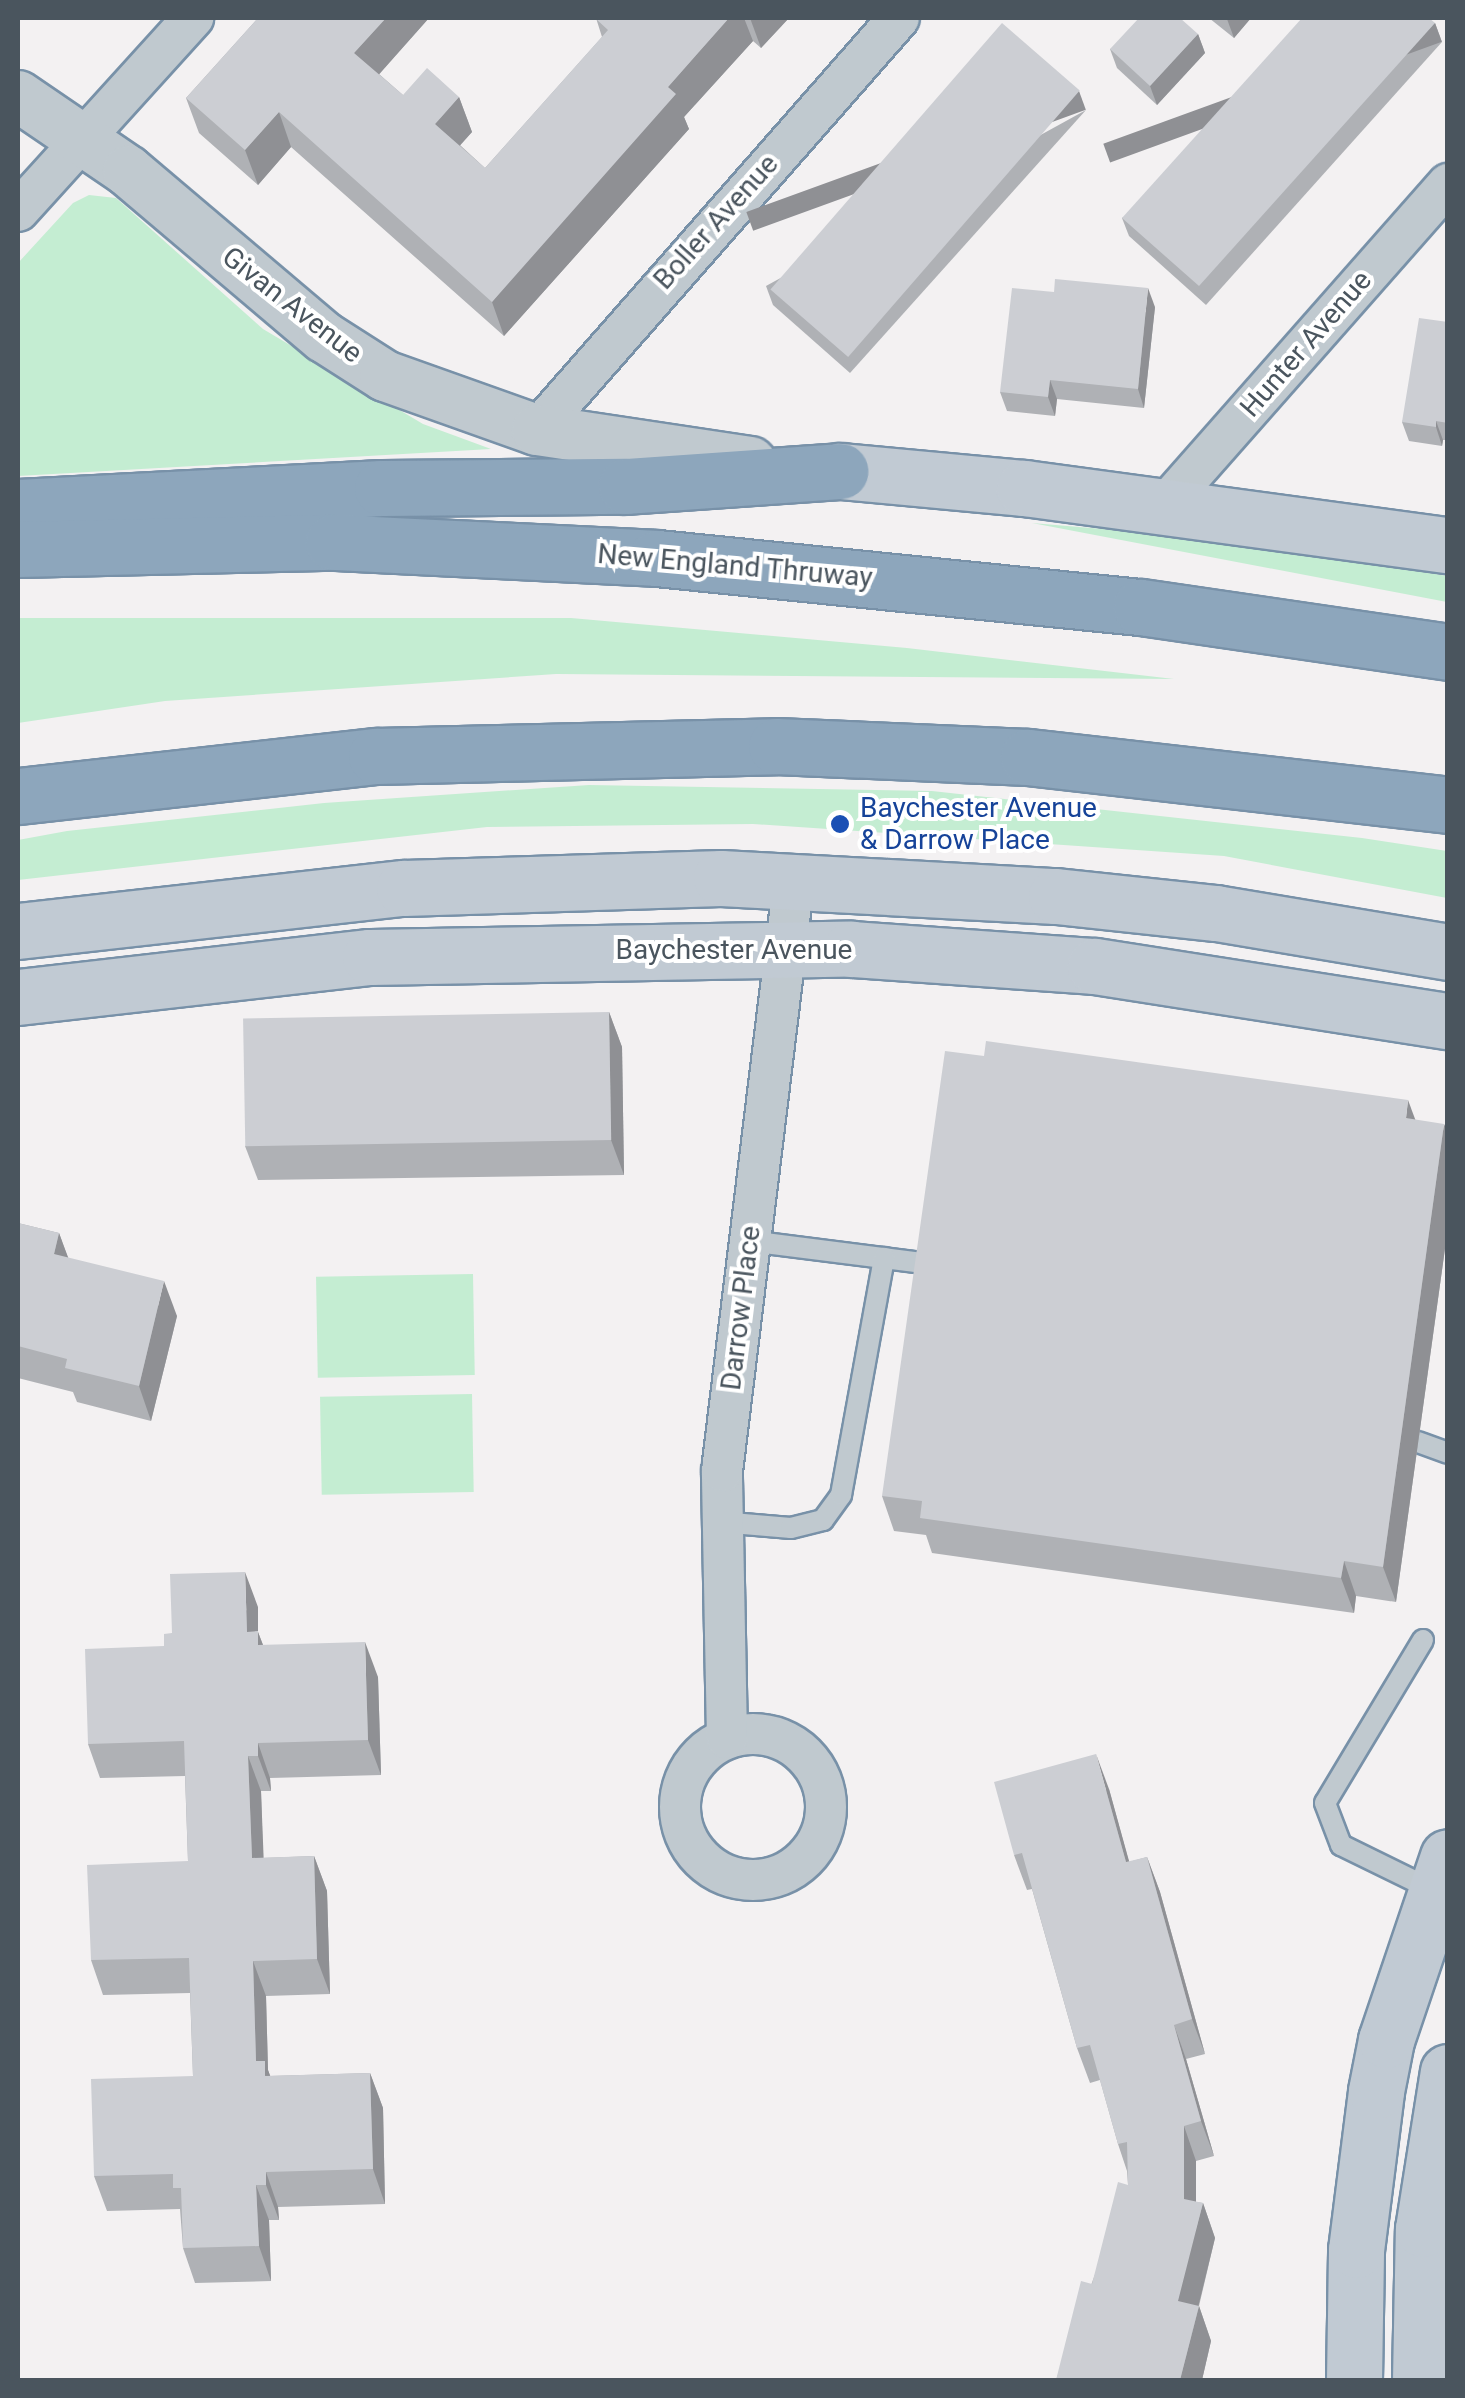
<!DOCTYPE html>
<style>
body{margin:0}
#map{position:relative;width:1465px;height:2398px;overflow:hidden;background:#f3f1f2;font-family:Roboto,sans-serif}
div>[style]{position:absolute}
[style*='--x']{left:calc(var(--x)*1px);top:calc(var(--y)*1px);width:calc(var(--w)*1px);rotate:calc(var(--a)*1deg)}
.green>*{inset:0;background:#c4edd2;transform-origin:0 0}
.roads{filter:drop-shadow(2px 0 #7891a8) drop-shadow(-2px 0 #7891a8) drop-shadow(0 2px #7891a8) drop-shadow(0 -2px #7891a8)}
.service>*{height:20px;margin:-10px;padding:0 10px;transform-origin:10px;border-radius:10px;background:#c0c9cf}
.minor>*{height:40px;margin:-20px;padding:0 20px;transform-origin:20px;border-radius:20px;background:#c0c9cf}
.minor>.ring{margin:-20px;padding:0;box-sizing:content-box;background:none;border:40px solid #c0c9cf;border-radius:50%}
.tertiary>*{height:50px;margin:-25px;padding:0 25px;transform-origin:25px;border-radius:25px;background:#c0c9cf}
.secondary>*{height:55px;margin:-27.5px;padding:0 27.5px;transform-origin:27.5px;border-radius:27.5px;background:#c1cad3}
.motorway>*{height:55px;margin:-27.5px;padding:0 27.5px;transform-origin:27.5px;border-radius:27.5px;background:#8da6bc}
.wall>*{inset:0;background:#afb1b5}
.shaded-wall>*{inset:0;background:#8f9094;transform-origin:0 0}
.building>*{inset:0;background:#ccced3;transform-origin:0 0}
.dots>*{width:28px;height:28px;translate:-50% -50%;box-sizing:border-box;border:5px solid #fff;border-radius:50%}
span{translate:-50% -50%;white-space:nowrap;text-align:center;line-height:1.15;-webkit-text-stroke:8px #fff;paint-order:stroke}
.street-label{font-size:28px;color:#4a555e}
.transit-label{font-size:28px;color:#164399}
.left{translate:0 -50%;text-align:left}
.frame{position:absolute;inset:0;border:20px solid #4a555e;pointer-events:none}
</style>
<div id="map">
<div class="green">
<i style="clip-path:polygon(89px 195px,116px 198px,263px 329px,423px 424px,491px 449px,18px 476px,18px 263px,73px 203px)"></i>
<i style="clip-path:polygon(1032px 523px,1232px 540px,1447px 576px,1447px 602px)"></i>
<i style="clip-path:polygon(571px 618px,907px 648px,1174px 679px,556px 674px,165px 701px,18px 723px,18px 618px)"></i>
<i style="clip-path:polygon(589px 785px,932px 791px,1362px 838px,1447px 851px,1447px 898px,1224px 856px,753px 824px,487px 827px,18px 880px,18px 840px,67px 831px,324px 803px)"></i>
<i style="left:473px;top:1274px;width:101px;height:157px;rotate:89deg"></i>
<i style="left:472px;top:1394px;width:98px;height:152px;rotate:89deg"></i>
</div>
<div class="roads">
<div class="service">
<i style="--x:749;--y:1241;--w:184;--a:7.2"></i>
<i style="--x:1418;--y:1442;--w:32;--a:20"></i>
<i style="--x:720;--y:1522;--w:71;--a:4.8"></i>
<i style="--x:791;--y:1528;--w:33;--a:-14"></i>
<i style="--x:823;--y:1520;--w:31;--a:-54"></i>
<i style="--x:841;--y:1495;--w:241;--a:-79.7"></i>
<i style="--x:1423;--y:1640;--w:190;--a:121"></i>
<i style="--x:1325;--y:1803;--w:45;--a:69.1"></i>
<i style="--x:1341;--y:1845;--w:102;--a:26.1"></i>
</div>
<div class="minor">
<i style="--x:18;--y:211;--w:261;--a:-47.8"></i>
<i style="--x:537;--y:430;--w:548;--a:-48.7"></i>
<i style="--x:1165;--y:505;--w:428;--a:-48.6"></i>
<i class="ring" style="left:680px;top:1734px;width:106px;height:106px"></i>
<i style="--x:727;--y:1738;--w:267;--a:-91.1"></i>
<i style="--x:722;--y:1471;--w:595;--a:-83.05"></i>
</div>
<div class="tertiary">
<i style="--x:18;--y:96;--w:133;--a:34.3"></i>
<i style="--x:128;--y:171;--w:257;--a:40.3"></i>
<i style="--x:324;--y:337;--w:72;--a:32.6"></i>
<i style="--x:385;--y:376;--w:161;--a:19.6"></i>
<i style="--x:537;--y:430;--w:216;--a:8.5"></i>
</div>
<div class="secondary">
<i style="--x:840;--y:471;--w:185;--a:5.3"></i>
<i style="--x:1024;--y:488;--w:428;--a:7.7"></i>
<i style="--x:18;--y:931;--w:388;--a:-6.4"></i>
<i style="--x:404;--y:888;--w:317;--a:-1.8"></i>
<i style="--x:721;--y:878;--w:335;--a:3.1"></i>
<i style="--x:1056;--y:896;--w:161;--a:6.1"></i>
<i style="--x:1216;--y:913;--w:235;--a:9.5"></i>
<i style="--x:18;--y:997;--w:354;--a:-6.5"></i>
<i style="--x:370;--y:957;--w:481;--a:-1"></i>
<i style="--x:851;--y:949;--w:245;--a:4"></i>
<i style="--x:1095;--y:966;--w:357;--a:8.9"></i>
<i style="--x:1354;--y:2380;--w:130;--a:-89.1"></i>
<i style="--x:1356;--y:2250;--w:160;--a:-82.8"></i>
<i style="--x:1376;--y:2091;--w:52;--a:-78.9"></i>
<i style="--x:1386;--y:2040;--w:193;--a:-71.3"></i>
<i style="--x:1420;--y:2380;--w:151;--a:-88.9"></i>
<i style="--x:1423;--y:2229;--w:159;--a:-81"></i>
</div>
<div class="motorway">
<i style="--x:18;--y:507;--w:364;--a:-3"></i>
<i style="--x:382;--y:488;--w:244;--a:-0.5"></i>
<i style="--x:626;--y:486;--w:215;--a:-4"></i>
<i style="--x:18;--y:549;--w:315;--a:-1.3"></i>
<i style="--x:333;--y:542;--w:324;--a:2.8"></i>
<i style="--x:657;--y:558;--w:486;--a:5.8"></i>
<i style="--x:1141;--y:607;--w:310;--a:8.3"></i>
<i style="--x:18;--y:796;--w:360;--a:-6.4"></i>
<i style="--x:376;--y:756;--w:400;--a:-1.4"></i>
<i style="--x:776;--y:746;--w:252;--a:2.5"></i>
<i style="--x:1028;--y:757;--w:423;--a:6.5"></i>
</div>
</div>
<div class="wall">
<i style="clip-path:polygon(258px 18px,429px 18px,379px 74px,403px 95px,459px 97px,472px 132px,460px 145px,485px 168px,602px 37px,596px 18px,789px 18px,761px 48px,753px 41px,684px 117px,689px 129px,504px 336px,291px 147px,258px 185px,199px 133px,186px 98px)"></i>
<i style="clip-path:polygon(1209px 18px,1251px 18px,1234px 38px)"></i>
<i style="clip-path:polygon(1435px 23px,1442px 42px,1206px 305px,1129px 236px,1122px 218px)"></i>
<i style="clip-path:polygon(1198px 34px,1205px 53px,1157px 105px,1117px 68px,1110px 49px)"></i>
<i style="clip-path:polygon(1086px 110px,850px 373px,773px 305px,766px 286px)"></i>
<i style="clip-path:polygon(1155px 307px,1144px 408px,1057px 399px,1055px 416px,1007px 411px,1000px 392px)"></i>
<i style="clip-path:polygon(1448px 322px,1448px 440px,1443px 440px,1442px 446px,1409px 441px,1402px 422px)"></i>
<i style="clip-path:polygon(609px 1012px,622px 1047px,624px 1175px,258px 1180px,245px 1146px)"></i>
<i style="clip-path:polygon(1415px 1120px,1448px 1132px,1448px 1227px,1396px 1602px,1356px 1596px,1354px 1613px,932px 1553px,926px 1535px,894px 1531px,882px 1496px)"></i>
<i style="clip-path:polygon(18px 1223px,59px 1233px,68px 1258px,177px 1316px,151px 1421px,77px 1402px,73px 1392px,18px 1378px)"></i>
<i style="clip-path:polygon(258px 1607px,258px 1632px,263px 1645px,378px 1677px,381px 1775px,270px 1778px,271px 1791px,261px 1791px,263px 1858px,314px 1856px,327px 1891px,330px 1994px,266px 1996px,268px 2070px,270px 2076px,370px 2073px,383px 2108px,385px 2204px,278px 2207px,279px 2220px,269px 2220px,271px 2281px,195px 2283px,183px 2248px,180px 2209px,107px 2211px,94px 2176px,193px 2076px,190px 1993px,103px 1995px,91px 1960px,188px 1861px,185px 1776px,100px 1778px,88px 1744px,164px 1646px,172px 1633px)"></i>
<i style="clip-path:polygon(1109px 1789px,1129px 1862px,1147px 1857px,1160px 1892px,1205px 2054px,1186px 2059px,1214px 2156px,1196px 2161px,1196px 2202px,1203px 2203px,1215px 2238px,1199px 2306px,1211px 2341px,1202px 2380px,1056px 2380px,1128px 2185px,1127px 2171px,1118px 2144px,1100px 2080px,1090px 2083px,1077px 2048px,1032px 1889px,1027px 1890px,1014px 1855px)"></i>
</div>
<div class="shaded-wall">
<i style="clip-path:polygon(386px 18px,429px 18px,367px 88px,354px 53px)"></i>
<i style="clip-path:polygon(729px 18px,744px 18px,753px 41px,684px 117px,689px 129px,504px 336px,492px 302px,668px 87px)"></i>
<i style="clip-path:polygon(750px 18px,789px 18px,761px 48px)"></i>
<i style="clip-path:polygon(1229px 18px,1251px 18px,1234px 38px,1227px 19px)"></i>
<i style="left:1435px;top:23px;width:20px;height:353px;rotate:70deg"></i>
<i style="clip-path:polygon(1198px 34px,1205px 53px,1157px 105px,1150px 86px)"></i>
<i style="left:1079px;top:91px;width:20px;height:354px;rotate:70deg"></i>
<i style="clip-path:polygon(459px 97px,472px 132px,448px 159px,435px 124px)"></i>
<i style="clip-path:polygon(279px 112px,291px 147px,258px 185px,245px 150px)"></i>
<i style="clip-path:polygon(1148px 288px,1155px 307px,1144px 408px,1138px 389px)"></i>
<i style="clip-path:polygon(1050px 380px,1057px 399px,1055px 416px,1048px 397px)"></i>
<i style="clip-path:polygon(1436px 421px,1443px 440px,1442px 446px,1436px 427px)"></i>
<i style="clip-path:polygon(609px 1012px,622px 1047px,624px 1175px,611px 1140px)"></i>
<i style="clip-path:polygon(1408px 1100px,1421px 1135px,1406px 1118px)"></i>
<i style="clip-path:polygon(1444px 1124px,1448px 1132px,1448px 1227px,1396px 1602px,1383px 1567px)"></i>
<i style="clip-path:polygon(59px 1233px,72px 1268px,54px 1254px)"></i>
<i style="clip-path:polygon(164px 1281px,177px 1316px,151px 1421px,139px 1386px)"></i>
<i style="clip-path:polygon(1344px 1561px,1356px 1596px,1354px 1613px,1341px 1578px)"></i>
<i style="clip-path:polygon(245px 1572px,258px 1607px,258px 1632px,271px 1666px,247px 1632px)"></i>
<i style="clip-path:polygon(365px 1642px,378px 1677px,381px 1775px,368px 1740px)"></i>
<i style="clip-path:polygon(258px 1743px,270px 1778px,271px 1791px,258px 1756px)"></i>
<i style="clip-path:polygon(1096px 1754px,1109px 1789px,1139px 1897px,1126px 1862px)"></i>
<i style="clip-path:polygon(248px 1756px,261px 1791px,265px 1893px,252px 1858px)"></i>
<i style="clip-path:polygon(314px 1856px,327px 1891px,330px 1994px,317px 1959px)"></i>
<i style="clip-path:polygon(1147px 1857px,1160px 1892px,1205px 2054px,1192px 2019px)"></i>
<i style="clip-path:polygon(253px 1961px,266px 1996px,268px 2070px,278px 2096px,256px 2061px)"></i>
<i style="clip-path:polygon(1174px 2025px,1186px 2059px,1214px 2156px,1201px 2121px)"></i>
<i style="clip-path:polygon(370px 2073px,383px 2108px,385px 2204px,373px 2169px)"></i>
<i style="clip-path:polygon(1184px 2126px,1196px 2161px,1196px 2229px,1203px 2203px,1215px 2238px,1191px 2336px,1178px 2301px,1184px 2199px)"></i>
<i style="clip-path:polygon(266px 2172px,278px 2207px,279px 2220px,266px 2185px)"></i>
<i style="clip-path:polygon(256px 2185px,269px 2220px,271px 2281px,259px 2246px)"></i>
<i style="clip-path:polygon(1199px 2306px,1211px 2341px,1202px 2380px,1180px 2380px)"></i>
</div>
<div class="building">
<i style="clip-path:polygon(258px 18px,386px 18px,354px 53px,403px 95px,427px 68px,459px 97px,435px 124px,485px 168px,608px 30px,595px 18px,729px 18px,668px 87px,676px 94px,492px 302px,279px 112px,245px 150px,186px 98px)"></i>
<i style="clip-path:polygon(1139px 18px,1180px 18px,1198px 34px,1150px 86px,1110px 49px)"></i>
<i style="clip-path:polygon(1302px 18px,1429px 18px,1435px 23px,1199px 286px,1122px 218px)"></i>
<i style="left:1002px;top:23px;width:103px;height:353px;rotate:41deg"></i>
<i style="clip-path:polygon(1055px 279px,1148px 288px,1138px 389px,1050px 380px,1048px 397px,1000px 392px,1012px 288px,1054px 292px)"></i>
<i style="clip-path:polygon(1419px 318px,1448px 322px,1448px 423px,1436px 421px,1436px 427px,1402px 422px)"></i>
<i style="left:609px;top:1012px;width:128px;height:366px;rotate:89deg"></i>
<i style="clip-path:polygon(986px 1041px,1408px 1100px,1406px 1118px,1444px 1124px,1383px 1567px,1344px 1561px,1341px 1578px,920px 1518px,922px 1501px,882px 1496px,945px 1051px,984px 1056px)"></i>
<i style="clip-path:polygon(18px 1223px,59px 1233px,54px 1254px,164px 1281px,139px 1386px,65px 1368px,67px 1359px,18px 1346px)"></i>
<i style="clip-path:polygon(245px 1572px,247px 1632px,258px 1631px,258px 1645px,365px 1642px,368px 1740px,258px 1743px,258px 1756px,248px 1756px,252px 1858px,314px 1856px,317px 1959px,253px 1961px,256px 2061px,265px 2061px,265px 2076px,370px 2073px,373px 2169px,266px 2172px,266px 2185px,256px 2185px,259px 2246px,183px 2248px,181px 2188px,173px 2188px,173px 2174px,94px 2176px,91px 2079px,193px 2076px,189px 1958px,91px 1960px,87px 1865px,188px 1861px,184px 1741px,88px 1744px,85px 1649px,164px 1646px,164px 1634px,172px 1633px,170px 1574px)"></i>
<i style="clip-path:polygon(1096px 1754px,1126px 1862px,1147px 1857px,1192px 2019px,1174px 2025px,1201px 2121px,1184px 2126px,1184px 2199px,1203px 2203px,1178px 2301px,1199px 2306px,1180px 2380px,1056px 2380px,1081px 2281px,1092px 2284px,1118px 2182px,1128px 2185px,1127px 2142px,1118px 2144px,1090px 2045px,1077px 2048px,1022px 1853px,1014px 1855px,994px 1782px)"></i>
</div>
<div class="dots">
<i style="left:840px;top:824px;background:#1a4fb4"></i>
</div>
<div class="street-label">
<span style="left:716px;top:222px;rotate:-48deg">Boller Avenue</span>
<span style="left:292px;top:305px;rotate:38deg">Givan Avenue</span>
<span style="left:1306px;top:344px;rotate:-49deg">Hunter Avenue</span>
<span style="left:735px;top:566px;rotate:5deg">New England Thruway</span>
<span style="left:734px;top:950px">Baychester Avenue</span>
<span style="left:741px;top:1308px;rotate:-83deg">Darrow Place</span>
</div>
<div class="transit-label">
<span class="left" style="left:860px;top:824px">Baychester Avenue<br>&amp; Darrow Place</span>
</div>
<div class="frame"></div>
</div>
